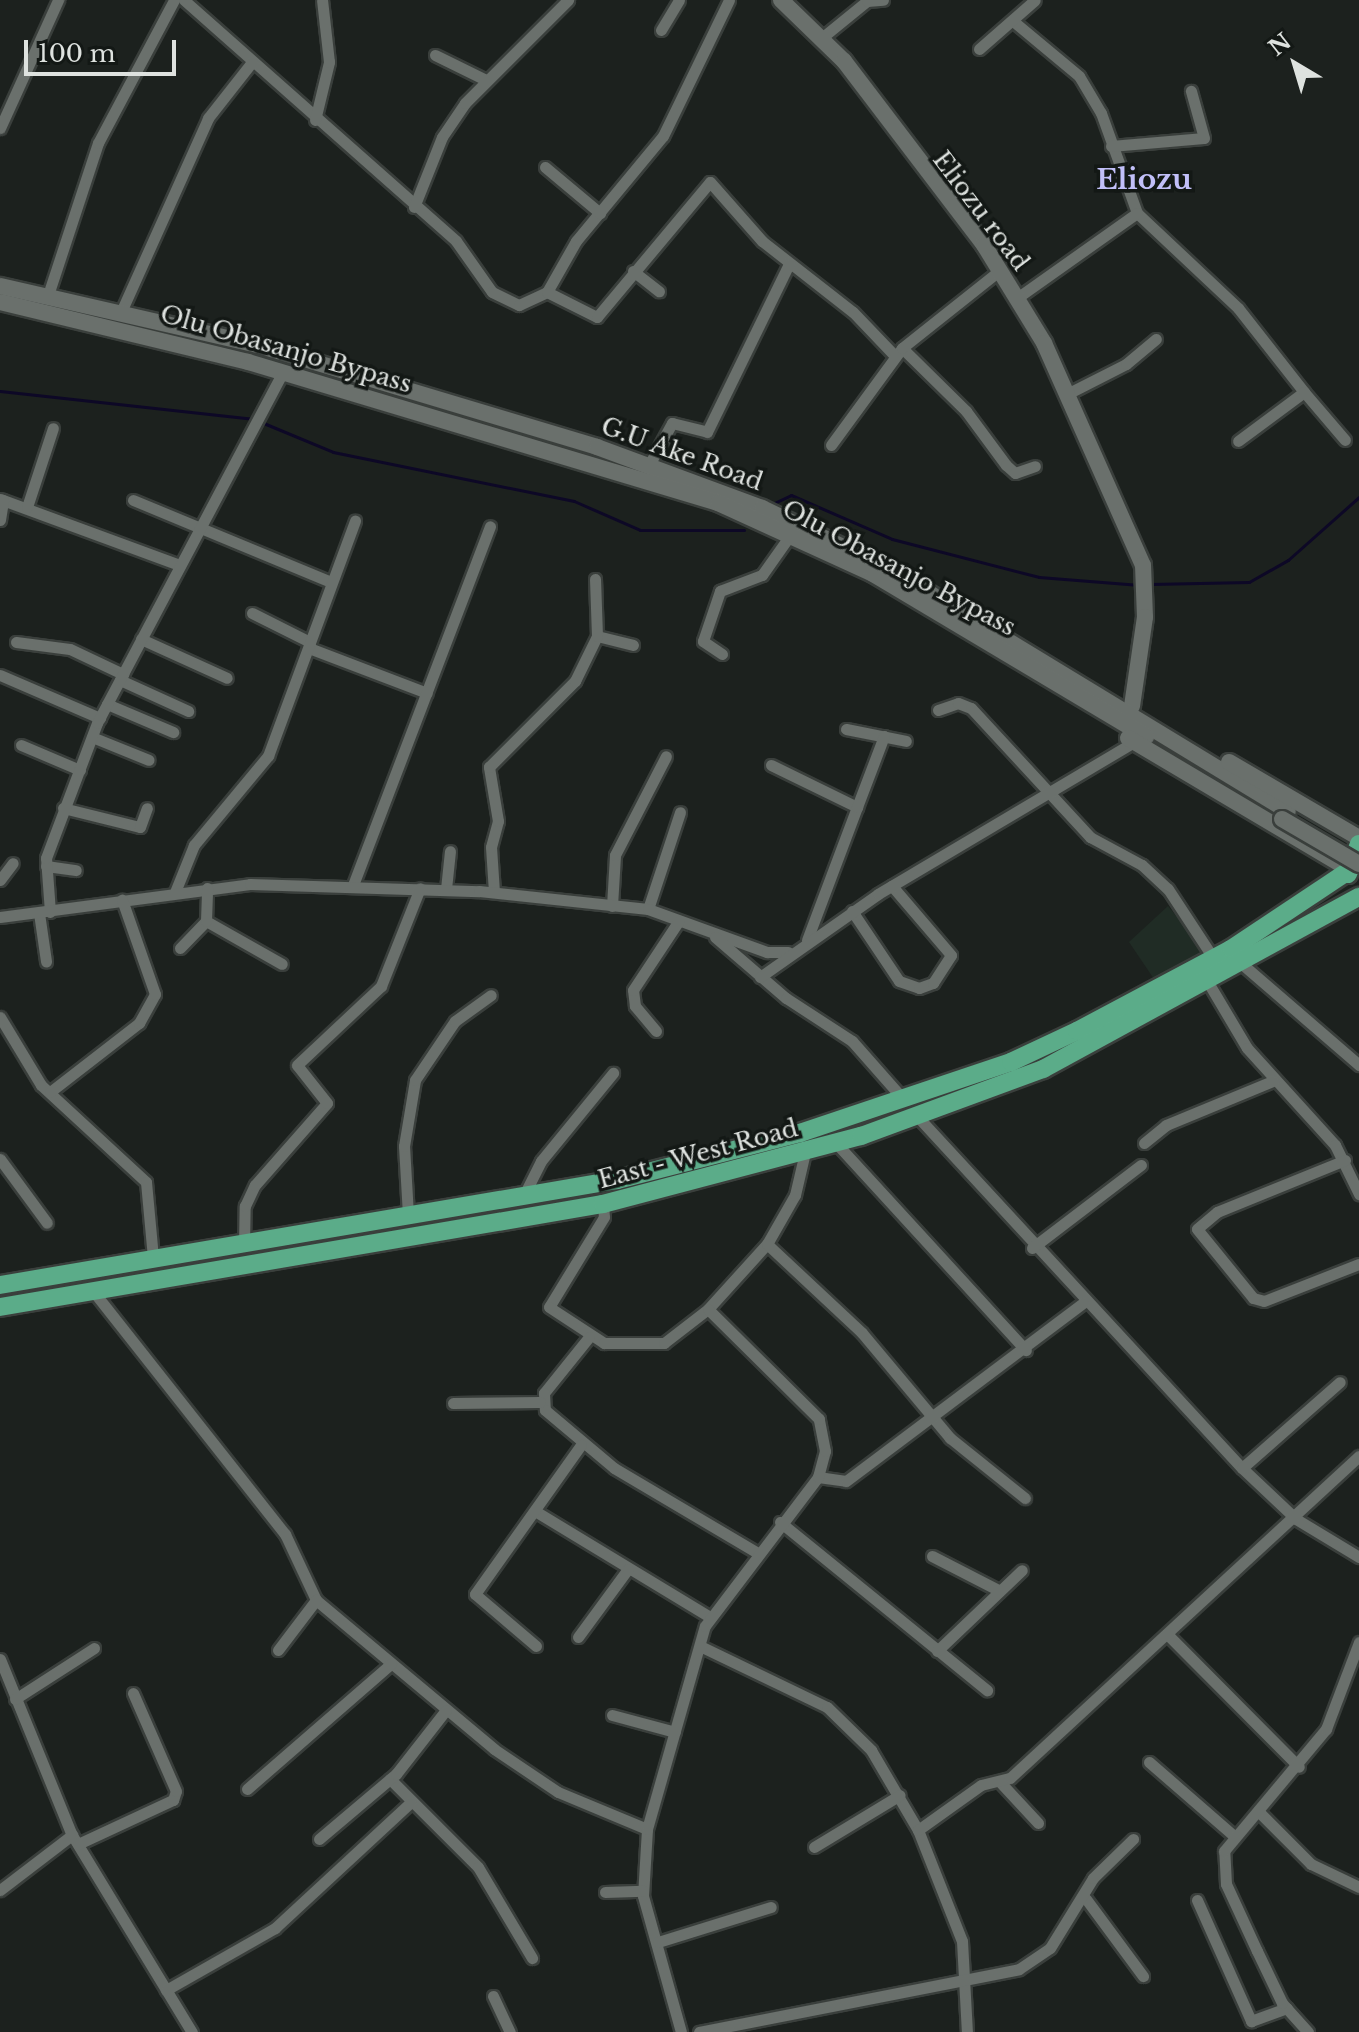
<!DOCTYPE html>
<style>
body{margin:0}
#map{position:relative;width:1359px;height:2032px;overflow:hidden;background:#1c211e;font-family:"Libre Baskerville",serif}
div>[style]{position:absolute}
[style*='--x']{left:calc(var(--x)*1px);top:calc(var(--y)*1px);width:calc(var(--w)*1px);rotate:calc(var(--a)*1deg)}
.built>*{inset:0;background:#202c25}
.stream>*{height:3px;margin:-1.5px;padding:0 1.5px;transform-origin:1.5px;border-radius:1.5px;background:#0d0826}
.roads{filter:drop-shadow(2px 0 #3a3f3c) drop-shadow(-2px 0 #3a3f3c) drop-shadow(0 2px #3a3f3c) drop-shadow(0 -2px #3a3f3c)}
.street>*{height:11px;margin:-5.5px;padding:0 5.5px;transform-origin:5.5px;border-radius:5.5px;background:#6a706c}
.secondary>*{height:16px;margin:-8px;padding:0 8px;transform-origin:8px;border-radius:8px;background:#6a706c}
.primary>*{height:18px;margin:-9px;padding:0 9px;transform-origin:9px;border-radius:9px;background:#5bac89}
.bridges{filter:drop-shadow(2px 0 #3a3f3c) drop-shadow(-2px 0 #3a3f3c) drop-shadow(0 2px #3a3f3c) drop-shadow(0 -2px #3a3f3c)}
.secondary-bridge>*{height:16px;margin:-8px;padding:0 8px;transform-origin:8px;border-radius:8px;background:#6a706c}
span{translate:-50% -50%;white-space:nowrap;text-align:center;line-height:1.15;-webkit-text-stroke:7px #131815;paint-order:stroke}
.street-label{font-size:24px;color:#dee2df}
.quarter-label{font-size:28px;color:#c1bff8;font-weight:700}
.north{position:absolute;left:1255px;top:24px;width:80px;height:80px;-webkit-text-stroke:6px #131815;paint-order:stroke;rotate:322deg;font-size:22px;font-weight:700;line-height:32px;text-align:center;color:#dee2df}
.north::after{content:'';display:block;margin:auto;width:28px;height:36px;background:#dee2df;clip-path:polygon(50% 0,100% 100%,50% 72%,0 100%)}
.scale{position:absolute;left:24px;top:40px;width:152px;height:36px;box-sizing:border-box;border:4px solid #dee2df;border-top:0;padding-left:10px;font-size:24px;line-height:28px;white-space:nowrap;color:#dee2df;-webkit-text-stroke:6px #131815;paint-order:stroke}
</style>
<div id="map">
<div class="built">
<i style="clip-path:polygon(1168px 906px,1209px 956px,1158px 985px,1129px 942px)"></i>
</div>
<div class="stream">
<i style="--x:0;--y:391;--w:256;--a:6.3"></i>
<i style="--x:261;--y:422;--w:78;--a:22.6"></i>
<i style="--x:333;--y:452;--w:246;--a:11.5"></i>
<i style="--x:574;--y:501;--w:72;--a:23.7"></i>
<i style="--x:640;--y:530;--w:104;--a:0"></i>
<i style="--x:772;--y:504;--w:21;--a:-25"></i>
<i style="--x:791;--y:495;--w:110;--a:23.5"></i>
<i style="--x:892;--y:539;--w:152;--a:14.5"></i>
<i style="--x:1039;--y:577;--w:101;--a:4.5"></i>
<i style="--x:1151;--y:584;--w:98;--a:-1.2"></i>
<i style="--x:1249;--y:582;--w:45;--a:-29.4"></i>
<i style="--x:1288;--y:560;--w:95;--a:-41.6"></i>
</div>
<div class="roads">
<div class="street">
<i style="--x:184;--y:0;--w:363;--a:41.5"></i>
<i style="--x:456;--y:241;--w:62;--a:54.8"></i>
<i style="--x:492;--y:292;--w:30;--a:26"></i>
<i style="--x:519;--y:305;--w:31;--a:-25"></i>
<i style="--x:547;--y:292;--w:59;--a:-60.4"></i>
<i style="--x:576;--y:241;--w:136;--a:-50.4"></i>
<i style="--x:663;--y:136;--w:151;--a:-64.1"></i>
<i style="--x:1013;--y:21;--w:86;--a:39.8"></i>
<i style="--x:1079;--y:76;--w:43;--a:59.3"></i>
<i style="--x:1101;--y:113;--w:106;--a:70.2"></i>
<i style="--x:1137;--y:213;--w:139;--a:43.2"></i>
<i style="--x:1238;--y:308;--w:107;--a:51.8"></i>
<i style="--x:1304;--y:392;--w:82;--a:143.4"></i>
<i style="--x:661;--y:30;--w:35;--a:-59"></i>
<i style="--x:824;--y:36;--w:55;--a:-39.1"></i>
<i style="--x:867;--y:1;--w:16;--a:-4"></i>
<i style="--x:979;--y:49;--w:74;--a:-41.2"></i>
<i style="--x:435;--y:55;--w:55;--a:26.1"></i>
<i style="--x:315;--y:120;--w:60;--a:-76.4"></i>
<i style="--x:329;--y:62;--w:62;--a:-96.4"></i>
<i style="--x:0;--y:128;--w:141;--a:-65.6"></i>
<i style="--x:1111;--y:146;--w:93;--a:-4.9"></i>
<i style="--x:1204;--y:138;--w:49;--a:-105.5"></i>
<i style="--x:545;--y:167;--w:72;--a:39.9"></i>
<i style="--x:414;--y:207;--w:75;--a:-68.2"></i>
<i style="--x:442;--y:137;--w:41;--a:-55.9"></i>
<i style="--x:465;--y:103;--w:146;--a:-45"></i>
<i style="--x:633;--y:271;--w:33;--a:38"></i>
<i style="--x:547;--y:292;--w:56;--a:26.6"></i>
<i style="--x:597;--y:317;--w:176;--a:-50.1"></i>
<i style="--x:710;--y:182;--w:79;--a:48.6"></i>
<i style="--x:762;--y:241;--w:115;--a:38"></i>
<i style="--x:853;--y:312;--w:61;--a:46.3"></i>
<i style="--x:48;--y:295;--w:160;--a:-71.8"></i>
<i style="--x:98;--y:143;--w:162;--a:-62"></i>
<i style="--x:1017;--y:298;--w:147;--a:-35.3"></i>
<i style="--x:121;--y:312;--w:213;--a:-65.8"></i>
<i style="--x:208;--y:118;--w:71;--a:-51.8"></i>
<i style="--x:902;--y:348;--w:90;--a:44.5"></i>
<i style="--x:966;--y:411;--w:67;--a:53.5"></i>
<i style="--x:1006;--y:465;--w:12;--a:42"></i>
<i style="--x:1015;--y:473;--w:21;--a:-19"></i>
<i style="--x:1304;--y:392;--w:63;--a:49.5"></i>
<i style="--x:1067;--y:394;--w:66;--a:-27"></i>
<i style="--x:1126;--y:364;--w:39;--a:-40"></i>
<i style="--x:831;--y:445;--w:120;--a:-53.8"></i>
<i style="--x:902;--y:348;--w:125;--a:-38.5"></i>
<i style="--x:649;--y:465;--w:48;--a:-61.3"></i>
<i style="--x:672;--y:423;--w:36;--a:14"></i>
<i style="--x:707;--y:432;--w:187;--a:-64"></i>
<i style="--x:0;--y:499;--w:189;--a:20.2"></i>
<i style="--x:133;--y:500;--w:212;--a:22.5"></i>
<i style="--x:27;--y:507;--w:83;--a:-71.8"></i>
<i style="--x:0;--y:520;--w:20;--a:-81"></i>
<i style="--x:252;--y:613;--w:65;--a:26.6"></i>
<i style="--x:597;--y:636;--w:37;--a:14"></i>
<i style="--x:141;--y:639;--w:94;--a:24.4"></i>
<i style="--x:16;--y:642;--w:54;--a:7.4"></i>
<i style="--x:70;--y:649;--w:59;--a:25.3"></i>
<i style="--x:309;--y:648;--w:126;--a:20.9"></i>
<i style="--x:722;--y:654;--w:23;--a:-146"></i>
<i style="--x:703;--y:641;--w:53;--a:-71.2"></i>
<i style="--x:720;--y:591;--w:45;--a:-20.9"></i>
<i style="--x:762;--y:575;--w:50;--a:-54.7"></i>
<i style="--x:0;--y:675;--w:109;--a:23.3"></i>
<i style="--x:120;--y:680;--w:75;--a:24.5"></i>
<i style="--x:107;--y:704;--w:72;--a:23"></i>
<i style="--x:938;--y:710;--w:21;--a:-19"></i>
<i style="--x:958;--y:703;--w:14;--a:21"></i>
<i style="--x:971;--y:708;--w:176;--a:47.3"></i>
<i style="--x:1090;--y:837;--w:59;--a:28.3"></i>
<i style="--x:1142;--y:865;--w:35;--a:43"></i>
<i style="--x:1168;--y:889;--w:84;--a:56.7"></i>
<i style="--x:846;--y:729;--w:61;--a:11.3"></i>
<i style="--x:92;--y:737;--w:61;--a:22"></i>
<i style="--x:21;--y:745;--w:64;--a:23"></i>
<i style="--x:771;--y:765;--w:96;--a:26"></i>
<i style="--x:857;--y:807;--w:142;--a:110.6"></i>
<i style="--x:857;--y:807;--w:76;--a:-69.2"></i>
<i style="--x:63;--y:808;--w:79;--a:13.9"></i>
<i style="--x:140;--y:827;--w:20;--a:-70"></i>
<i style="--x:46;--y:866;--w:30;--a:8"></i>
<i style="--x:0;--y:880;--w:21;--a:-53"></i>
<i style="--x:353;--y:885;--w:384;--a:-69.1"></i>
<i style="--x:446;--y:889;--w:38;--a:-84"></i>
<i style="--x:175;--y:892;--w:51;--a:-68"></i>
<i style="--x:194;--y:845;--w:116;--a:-50.3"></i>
<i style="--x:268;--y:756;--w:251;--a:-69.7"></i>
<i style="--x:494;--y:892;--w:45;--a:-93.8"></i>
<i style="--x:491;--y:847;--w:27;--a:-75"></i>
<i style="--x:498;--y:821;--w:55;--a:-99.5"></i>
<i style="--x:489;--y:767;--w:122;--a:-45"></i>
<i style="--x:575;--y:681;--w:50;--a:-63.9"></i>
<i style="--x:597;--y:636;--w:57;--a:-92"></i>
<i style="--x:612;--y:906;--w:51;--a:-86.6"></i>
<i style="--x:615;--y:855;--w:111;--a:-62.7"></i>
<i style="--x:648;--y:909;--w:102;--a:-71.7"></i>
<i style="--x:852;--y:911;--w:84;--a:56.1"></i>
<i style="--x:899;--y:981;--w:21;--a:19"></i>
<i style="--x:919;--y:988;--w:15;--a:-20"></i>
<i style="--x:933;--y:983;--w:33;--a:-57"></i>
<i style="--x:951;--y:955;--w:91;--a:-130.5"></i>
<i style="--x:50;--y:912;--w:54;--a:-94.2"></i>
<i style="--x:46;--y:858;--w:144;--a:-69.3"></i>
<i style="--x:97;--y:723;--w:397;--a:-62.1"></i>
<i style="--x:39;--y:913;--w:49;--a:81.7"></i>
<i style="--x:0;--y:917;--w:252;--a:-7.5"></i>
<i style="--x:250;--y:884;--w:229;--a:1.8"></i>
<i style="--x:479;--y:891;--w:170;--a:6.1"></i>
<i style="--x:648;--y:909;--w:127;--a:19.9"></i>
<i style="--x:767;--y:952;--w:21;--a:0"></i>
<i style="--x:206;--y:921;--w:87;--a:29.5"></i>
<i style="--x:715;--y:937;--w:94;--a:40.7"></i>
<i style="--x:786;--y:998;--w:79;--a:33.1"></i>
<i style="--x:852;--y:1041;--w:79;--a:48.6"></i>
<i style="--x:180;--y:948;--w:37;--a:-46"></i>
<i style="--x:206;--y:921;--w:33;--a:-88"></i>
<i style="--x:1242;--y:964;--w:155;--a:40.8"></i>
<i style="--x:760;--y:977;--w:144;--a:-35.1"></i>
<i style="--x:878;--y:894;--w:298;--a:-30.7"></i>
<i style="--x:1209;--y:984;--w:74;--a:59.3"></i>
<i style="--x:1247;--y:1048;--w:131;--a:47.8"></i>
<i style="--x:1335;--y:1145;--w:55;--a:63.9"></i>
<i style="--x:0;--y:1017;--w:79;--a:58.9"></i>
<i style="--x:41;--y:1085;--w:143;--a:42.7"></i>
<i style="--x:146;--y:1182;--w:76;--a:84.7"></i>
<i style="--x:656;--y:1031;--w:33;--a:-130"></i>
<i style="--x:635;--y:1006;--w:16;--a:-97"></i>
<i style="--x:633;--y:990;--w:82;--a:-56.5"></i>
<i style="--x:50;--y:1092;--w:113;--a:-37.8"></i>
<i style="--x:139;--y:1023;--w:33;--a:-61"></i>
<i style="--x:155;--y:994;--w:100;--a:-109.3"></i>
<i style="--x:917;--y:1116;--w:479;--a:47.3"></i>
<i style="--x:1242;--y:1468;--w:74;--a:43.4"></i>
<i style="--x:1296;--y:1519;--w:74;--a:31.1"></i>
<i style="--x:836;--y:1143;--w:281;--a:47.5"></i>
<i style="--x:1144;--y:1143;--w:28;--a:-39"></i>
<i style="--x:1166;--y:1125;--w:116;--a:-22.4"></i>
<i style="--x:0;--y:1159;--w:79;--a:53.7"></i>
<i style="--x:1345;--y:1160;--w:138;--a:157.9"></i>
<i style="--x:1217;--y:1212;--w:26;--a:140"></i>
<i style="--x:1197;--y:1229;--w:89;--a:50.9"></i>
<i style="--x:1253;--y:1298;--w:11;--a:15"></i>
<i style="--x:1264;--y:1301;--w:102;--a:-21.3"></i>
<i style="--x:523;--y:1197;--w:40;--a:-63.4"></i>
<i style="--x:541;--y:1161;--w:114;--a:-50.7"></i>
<i style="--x:603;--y:1204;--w:13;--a:86"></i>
<i style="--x:604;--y:1217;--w:105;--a:121.4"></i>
<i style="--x:549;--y:1307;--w:66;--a:33.2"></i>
<i style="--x:604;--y:1343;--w:60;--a:0"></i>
<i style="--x:664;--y:1343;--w:56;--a:-37.7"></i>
<i style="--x:708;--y:1309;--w:88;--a:-47.8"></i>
<i style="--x:767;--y:1244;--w:56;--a:-60.3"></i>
<i style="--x:795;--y:1195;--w:44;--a:-76.9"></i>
<i style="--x:408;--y:1215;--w:69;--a:-93.3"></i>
<i style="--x:404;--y:1146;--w:67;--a:-80.5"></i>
<i style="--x:415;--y:1080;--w:71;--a:-55.9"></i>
<i style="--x:455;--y:1021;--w:44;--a:-35.8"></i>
<i style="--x:767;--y:1244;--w:130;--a:43.1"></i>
<i style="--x:862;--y:1333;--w:137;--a:50"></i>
<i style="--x:950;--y:1438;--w:96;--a:38.7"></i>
<i style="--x:244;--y:1245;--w:39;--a:-89"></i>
<i style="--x:245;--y:1206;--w:23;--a:-65"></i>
<i style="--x:255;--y:1185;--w:109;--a:-48.7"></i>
<i style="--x:327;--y:1103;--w:48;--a:-128.3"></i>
<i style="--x:297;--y:1065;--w:115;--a:-43.2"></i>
<i style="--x:381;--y:986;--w:105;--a:-68.3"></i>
<i style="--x:1032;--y:1248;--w:137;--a:-37.3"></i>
<i style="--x:93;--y:1291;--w:310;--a:51.7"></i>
<i style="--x:285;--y:1534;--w:73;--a:64.8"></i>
<i style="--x:316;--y:1600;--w:232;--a:39.9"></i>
<i style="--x:494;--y:1749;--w:77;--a:33.9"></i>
<i style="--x:558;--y:1792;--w:96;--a:22.6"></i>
<i style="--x:647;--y:1829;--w:67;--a:93.4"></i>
<i style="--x:643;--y:1896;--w:141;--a:74.4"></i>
<i style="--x:589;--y:1337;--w:72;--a:128.8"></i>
<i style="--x:544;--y:1393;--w:17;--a:87"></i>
<i style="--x:545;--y:1410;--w:90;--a:40"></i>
<i style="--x:614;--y:1468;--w:165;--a:30.6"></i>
<i style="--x:453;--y:1403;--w:87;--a:-0.7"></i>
<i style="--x:1242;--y:1468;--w:130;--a:-41.3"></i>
<i style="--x:818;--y:1477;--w:28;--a:8"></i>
<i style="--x:846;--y:1481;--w:296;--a:-36.9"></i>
<i style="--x:535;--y:1511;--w:205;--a:31.2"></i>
<i style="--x:780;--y:1522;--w:267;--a:39.1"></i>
<i style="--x:932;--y:1556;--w:76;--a:27.2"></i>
<i style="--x:1167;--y:1634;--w:187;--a:45.2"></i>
<i style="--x:578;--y:1637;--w:84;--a:-53.7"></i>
<i style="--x:536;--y:1646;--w:80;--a:-139.6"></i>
<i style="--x:475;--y:1594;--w:183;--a:-54.6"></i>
<i style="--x:700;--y:1646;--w:141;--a:25.7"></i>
<i style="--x:827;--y:1707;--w:62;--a:44.3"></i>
<i style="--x:871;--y:1750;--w:93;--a:59.6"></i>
<i style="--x:918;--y:1830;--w:119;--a:68.4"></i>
<i style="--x:962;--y:1941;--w:91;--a:86.9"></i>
<i style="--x:278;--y:1650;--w:63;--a:-52.8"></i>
<i style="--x:937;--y:1651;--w:117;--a:-43.6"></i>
<i style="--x:0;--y:1659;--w:190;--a:67.8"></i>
<i style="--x:72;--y:1835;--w:231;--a:58.7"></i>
<i style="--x:15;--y:1699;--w:94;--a:-32.8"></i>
<i style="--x:612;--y:1715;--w:65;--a:15.1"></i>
<i style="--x:1149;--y:1762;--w:111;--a:41"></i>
<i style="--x:390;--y:1779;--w:124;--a:45"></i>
<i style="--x:478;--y:1867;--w:106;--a:59.3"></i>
<i style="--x:1000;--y:1782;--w:56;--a:47.2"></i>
<i style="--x:247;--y:1789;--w:191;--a:-41"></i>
<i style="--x:1258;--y:1811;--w:75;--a:45"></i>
<i style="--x:1311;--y:1864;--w:53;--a:25.6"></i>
<i style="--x:647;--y:1829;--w:211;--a:-74.1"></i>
<i style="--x:705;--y:1626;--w:187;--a:-52.8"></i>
<i style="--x:818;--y:1477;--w:27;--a:-75"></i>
<i style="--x:825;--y:1451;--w:33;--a:-101"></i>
<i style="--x:819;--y:1419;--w:156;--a:-135.3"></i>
<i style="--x:918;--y:1830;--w:77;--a:-35.5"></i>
<i style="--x:981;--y:1785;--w:30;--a:-14"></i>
<i style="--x:1010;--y:1778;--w:475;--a:-42.7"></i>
<i style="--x:319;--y:1839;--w:101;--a:-40.2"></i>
<i style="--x:396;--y:1774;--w:81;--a:-52"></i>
<i style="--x:78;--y:1844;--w:105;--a:-24.9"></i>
<i style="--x:173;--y:1800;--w:9;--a:-72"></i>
<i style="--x:176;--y:1791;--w:107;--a:-113.7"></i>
<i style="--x:814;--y:1847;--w:100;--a:-31.2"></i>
<i style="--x:0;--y:1890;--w:91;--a:-37.4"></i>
<i style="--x:605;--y:1892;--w:38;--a:-2"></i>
<i style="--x:1086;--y:1899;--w:96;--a:53.5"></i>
<i style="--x:1197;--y:1900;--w:133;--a:65.9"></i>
<i style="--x:1251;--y:2021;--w:38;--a:-20"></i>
<i style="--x:658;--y:1942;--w:118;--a:-17.2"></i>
<i style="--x:166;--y:1990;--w:125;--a:-29.6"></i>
<i style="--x:275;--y:1928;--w:185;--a:-42.8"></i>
<i style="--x:493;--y:1996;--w:40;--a:65"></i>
<i style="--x:699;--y:2032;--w:326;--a:-11.1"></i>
<i style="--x:1019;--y:1969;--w:37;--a:-34"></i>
<i style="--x:1050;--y:1948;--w:82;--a:-58.4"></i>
<i style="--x:1093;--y:1878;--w:56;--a:-44.3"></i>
<i style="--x:1308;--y:2032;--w:39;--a:-132"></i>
<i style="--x:1282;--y:2003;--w:58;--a:-115.7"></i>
<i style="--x:1257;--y:1951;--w:74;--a:-114.8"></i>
<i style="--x:1226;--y:1884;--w:33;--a:-93"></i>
<i style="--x:1224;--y:1851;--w:159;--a:-50.1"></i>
<i style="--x:1326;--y:1729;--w:93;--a:-69.2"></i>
</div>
<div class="secondary">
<i style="--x:781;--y:0;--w:88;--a:44.1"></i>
<i style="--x:844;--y:61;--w:231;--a:52.7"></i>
<i style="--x:984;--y:245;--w:115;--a:58.5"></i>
<i style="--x:1044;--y:343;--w:243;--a:66"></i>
<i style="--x:1143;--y:565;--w:52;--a:87.8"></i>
<i style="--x:1145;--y:617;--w:90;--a:98.3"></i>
<i style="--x:0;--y:286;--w:261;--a:12.9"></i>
<i style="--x:254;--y:344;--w:358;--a:16.7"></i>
<i style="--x:597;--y:447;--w:176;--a:20.3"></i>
<i style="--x:762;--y:508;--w:145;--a:25.7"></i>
<i style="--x:893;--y:571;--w:462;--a:31.3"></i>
<i style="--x:0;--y:302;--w:255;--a:13.6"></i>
<i style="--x:248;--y:362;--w:491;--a:16.7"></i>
<i style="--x:718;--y:503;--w:170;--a:24.6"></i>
<i style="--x:873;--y:574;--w:318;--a:30.8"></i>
<i style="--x:1128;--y:738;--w:255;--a:30.7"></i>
<i style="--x:1229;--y:762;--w:151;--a:30.3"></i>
</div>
<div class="primary">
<i style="--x:1348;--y:874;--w:32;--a:-70"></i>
<i style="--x:0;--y:1285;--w:626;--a:-9.66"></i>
<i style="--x:617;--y:1180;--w:189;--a:-14.4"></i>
<i style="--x:800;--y:1133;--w:223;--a:-18.6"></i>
<i style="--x:1011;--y:1062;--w:73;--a:-25.2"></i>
<i style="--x:1077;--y:1031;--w:174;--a:-28"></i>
<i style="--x:1231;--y:949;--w:139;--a:-33.6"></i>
<i style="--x:0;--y:1307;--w:612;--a:-9.69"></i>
<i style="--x:603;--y:1204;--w:267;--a:-14.8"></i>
<i style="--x:861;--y:1136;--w:194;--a:-20.2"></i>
<i style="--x:1043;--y:1069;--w:360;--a:-28.6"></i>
</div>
</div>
<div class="bridges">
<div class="secondary-bridge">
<i style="--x:1282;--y:819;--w:89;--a:30.3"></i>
</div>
</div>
<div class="street-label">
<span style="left:981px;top:211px;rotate:53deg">Eliozu road</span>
<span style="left:286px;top:349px;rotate:16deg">Olu Obasanjo Bypass</span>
<span style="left:682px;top:454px;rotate:20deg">G.U Ake Road</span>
<span style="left:899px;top:568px;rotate:28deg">Olu Obasanjo Bypass</span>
<span style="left:698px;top:1154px;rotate:-15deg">East - West Road</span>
</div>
<div class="quarter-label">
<span style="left:1144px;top:180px">Eliozu</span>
</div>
<div class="north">N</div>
<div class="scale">100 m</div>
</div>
